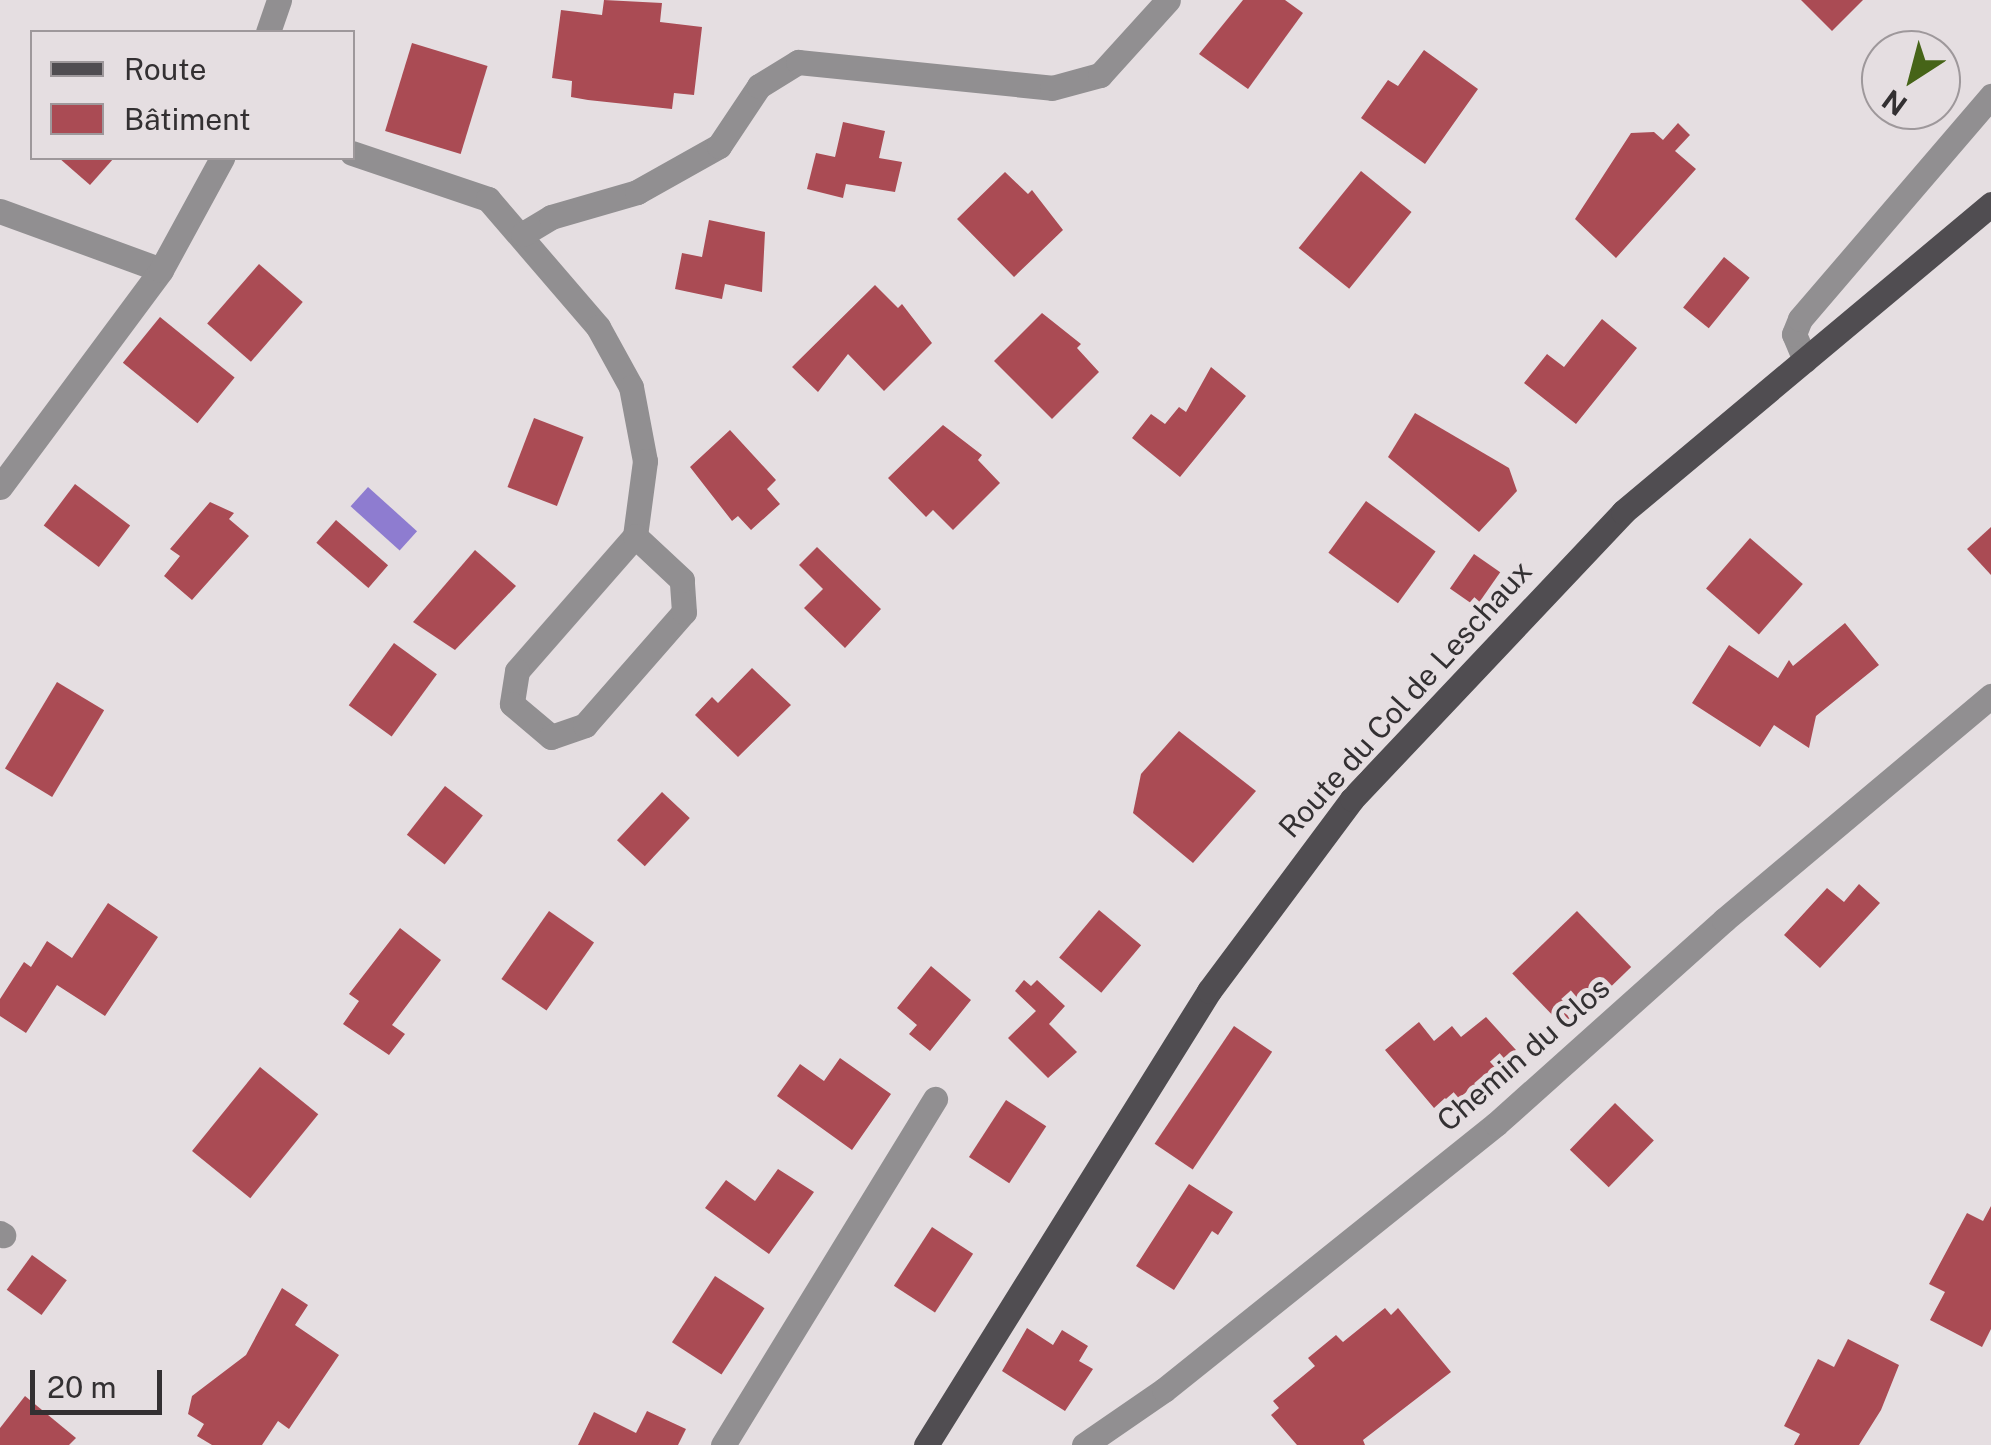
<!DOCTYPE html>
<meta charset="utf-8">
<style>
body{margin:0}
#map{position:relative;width:1991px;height:1445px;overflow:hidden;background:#e5dee1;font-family:"Public Sans",sans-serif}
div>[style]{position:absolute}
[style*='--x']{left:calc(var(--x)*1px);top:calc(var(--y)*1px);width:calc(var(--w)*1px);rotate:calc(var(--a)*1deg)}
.water>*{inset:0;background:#8e7cd0;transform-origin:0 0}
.building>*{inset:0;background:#aa4b54;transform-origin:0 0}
.minor>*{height:25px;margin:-12.5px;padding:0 12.5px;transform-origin:12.5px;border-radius:12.5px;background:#918f91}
.major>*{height:25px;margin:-12.5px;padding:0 12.5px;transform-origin:12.5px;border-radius:12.5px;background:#504d51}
span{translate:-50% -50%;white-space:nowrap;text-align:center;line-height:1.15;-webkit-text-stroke:10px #e5dee1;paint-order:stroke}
.street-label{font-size:30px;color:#333032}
.legend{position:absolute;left:30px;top:30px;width:325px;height:130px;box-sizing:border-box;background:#e5dee1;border:2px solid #9e989b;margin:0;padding:12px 18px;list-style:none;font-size:30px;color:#333032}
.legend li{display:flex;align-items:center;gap:20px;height:50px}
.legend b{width:50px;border:2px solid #9e989b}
.north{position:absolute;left:1861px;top:30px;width:100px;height:100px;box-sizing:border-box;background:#e5dee1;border:2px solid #9e989b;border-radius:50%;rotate:216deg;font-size:28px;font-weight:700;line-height:40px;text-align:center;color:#333032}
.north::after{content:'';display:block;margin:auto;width:35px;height:45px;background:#466418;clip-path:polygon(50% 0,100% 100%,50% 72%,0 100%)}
.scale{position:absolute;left:30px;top:1370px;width:132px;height:45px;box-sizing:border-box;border:5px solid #333032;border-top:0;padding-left:12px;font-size:30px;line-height:35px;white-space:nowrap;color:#333032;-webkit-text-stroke:8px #e5dee1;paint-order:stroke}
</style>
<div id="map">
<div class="water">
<i style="left:368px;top:487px;width:66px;height:26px;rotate:42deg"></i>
</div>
<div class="building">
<i style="clip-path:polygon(604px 0,662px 3px,660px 22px,702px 27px,694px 95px,674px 93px,672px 109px,588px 100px,571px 97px,572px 81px,552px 78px,561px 10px,602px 15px)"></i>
<i style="clip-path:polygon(1243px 0,1285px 0,1303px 13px,1248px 89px,1199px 54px)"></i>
<i style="clip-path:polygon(1801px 0,1863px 0,1832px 31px)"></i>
<i style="left:412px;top:43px;width:79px;height:92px;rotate:17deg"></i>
<i style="clip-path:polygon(1424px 50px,1478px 89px,1425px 164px,1361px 118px,1388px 80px,1398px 86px)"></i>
<i style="clip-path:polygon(843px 122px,885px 131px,879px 158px,902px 162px,895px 192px,846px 184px,843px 198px,807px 189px,816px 153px,835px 157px)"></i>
<i style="clip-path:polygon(1678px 123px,1690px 135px,1675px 151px,1696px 169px,1616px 258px,1575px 219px,1631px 133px,1654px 132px,1663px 140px)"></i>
<i style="clip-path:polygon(59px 158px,114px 158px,90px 185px)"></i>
<i style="left:1361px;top:171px;width:65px;height:99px;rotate:39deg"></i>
<i style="clip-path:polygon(1005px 172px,1028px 194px,1032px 190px,1063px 230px,1014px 277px,957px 219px)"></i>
<i style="clip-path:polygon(709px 220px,765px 232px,762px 292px,725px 284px,722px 299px,675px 289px,682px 253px,702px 257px)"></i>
<i style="left:1724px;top:257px;width:33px;height:65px;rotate:39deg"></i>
<i style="left:259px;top:264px;width:58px;height:79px;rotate:41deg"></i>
<i style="clip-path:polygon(875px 285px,898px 308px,902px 304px,932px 343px,884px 391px,848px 354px,818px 392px,792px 367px)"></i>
<i style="clip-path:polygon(1042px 313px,1081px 344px,1077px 348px,1099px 372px,1052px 419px,994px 361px)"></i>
<i style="left:160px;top:317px;width:96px;height:59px;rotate:39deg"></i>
<i style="clip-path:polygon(1602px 319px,1637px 348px,1576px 424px,1524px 383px,1547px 354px,1564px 367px)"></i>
<i style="clip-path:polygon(1211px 367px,1246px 396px,1180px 477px,1132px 438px,1151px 414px,1165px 424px,1179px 407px,1186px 412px)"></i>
<i style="clip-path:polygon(1415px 413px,1509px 468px,1517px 491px,1479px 532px,1388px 457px)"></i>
<i style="left:534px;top:418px;width:53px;height:74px;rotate:21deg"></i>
<i style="clip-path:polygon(943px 425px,982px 455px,978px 460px,1000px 483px,953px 530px,933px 510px,926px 517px,888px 478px)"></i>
<i style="clip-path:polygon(730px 430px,776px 480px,767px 489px,780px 504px,751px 530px,738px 516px,732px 521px,690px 467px)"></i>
<i style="left:75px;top:484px;width:69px;height:52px;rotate:37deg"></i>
<i style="left:1366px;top:501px;width:86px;height:64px;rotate:36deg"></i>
<i style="clip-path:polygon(210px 502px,234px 513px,229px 519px,249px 536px,192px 600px,164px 576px,180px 556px,170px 549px)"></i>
<i style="left:336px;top:520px;width:69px;height:30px;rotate:41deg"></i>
<i style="clip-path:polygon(1991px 527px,1991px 575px,1967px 549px)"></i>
<i style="left:1750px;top:538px;width:70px;height:67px;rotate:41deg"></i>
<i style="clip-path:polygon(817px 547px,881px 609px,845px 648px,804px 608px,823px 589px,799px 565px)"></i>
<i style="clip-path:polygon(475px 550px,516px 586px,455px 650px,413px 622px)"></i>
<i style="left:1474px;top:554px;width:32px;height:42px;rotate:35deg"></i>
<i style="clip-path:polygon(1845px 623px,1879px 665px,1816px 716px,1809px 748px,1774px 725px,1760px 747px,1692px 703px,1729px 645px,1778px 678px,1789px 660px,1793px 666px)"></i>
<i style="left:394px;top:643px;width:53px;height:77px;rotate:36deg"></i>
<i style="clip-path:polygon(752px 668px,791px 705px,738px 757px,695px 715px,712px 697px,718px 703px)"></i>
<i style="left:57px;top:682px;width:55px;height:101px;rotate:31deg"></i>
<i style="clip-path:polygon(1179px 731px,1256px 791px,1193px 863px,1133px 813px,1141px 774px)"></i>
<i style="left:445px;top:786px;width:48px;height:62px;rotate:38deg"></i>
<i style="left:662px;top:792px;width:38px;height:66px;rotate:43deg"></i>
<i style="clip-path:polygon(1859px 884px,1880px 903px,1820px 968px,1784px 935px,1827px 888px,1844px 902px)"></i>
<i style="clip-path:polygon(108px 903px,158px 937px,105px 1016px,57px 985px,26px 1033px,0 1016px,0 999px,24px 962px,31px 967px,47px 941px,72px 958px)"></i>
<i style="left:1099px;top:910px;width:55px;height:62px;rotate:40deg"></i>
<i style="left:549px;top:911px;width:55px;height:83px;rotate:35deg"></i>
<i style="left:1577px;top:911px;width:78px;height:90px;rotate:46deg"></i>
<i style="clip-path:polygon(400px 928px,441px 960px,392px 1025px,405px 1034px,389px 1055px,343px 1024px,359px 1001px,349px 994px)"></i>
<i style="clip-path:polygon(931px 966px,971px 1000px,930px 1051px,909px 1034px,917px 1025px,897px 1008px)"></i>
<i style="clip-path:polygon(1024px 980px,1031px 986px,1037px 980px,1065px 1006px,1049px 1024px,1077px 1052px,1048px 1078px,1008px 1038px,1036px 1011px,1015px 991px)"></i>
<i style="clip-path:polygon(1486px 1017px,1516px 1050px,1451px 1105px,1445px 1098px,1434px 1108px,1385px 1050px,1419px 1022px,1434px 1041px,1452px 1026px,1461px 1037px)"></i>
<i style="left:1234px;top:1026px;width:46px;height:142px;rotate:34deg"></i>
<i style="clip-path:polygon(840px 1058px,891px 1094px,852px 1150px,777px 1096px,800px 1064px,824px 1081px)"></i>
<i style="left:260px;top:1067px;width:75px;height:108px;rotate:39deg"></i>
<i style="left:1006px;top:1100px;width:48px;height:68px;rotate:33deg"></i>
<i style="left:1615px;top:1103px;width:54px;height:65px;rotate:44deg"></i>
<i style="clip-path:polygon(778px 1169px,814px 1192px,769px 1254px,705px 1208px,726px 1180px,755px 1201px)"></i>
<i style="clip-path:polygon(1189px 1184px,1233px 1212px,1218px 1235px,1212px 1231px,1174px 1290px,1136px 1266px)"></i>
<i style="clip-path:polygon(1991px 1206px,1991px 1329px,1982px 1347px,1930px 1320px,1945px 1292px,1929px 1284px,1967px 1213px,1983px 1221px)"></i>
<i style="left:932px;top:1227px;width:49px;height:70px;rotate:33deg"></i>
<i style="left:32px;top:1255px;width:43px;height:43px;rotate:36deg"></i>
<i style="left:715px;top:1276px;width:59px;height:79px;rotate:33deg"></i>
<i style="clip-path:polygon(282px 1288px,308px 1305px,295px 1325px,339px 1355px,289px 1429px,278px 1421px,262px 1445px,212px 1445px,197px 1436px,204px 1424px,188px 1414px,192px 1396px,246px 1355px)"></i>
<i style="clip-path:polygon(1385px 1308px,1391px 1315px,1398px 1308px,1451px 1372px,1363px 1440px,1365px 1445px,1297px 1445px,1271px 1415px,1279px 1408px,1273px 1401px,1315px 1366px,1308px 1358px,1336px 1335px,1343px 1342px)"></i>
<i style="clip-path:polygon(1027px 1328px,1053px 1345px,1062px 1330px,1088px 1346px,1079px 1361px,1093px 1369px,1065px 1411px,1002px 1371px)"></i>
<i style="clip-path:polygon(1848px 1339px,1899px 1365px,1881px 1410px,1859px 1445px,1794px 1445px,1800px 1434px,1784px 1426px,1818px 1359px,1834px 1367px)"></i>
<i style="clip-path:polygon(25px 1396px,76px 1438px,69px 1445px,0 1445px,0 1428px)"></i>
<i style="clip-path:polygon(647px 1411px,686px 1429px,678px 1445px,578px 1445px,594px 1412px,636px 1433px)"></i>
</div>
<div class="minor">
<i style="--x:268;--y:32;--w:34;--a:-71"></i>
<i style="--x:352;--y:153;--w:144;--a:18.7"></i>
<i style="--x:488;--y:199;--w:169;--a:49.3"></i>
<i style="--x:598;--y:327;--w:68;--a:61.2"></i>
<i style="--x:631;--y:387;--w:75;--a:79.3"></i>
<i style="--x:645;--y:461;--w:76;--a:97.6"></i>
<i style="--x:635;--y:536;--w:179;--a:131.2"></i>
<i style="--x:517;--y:671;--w:33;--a:99"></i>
<i style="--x:512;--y:704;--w:51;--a:40.2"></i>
<i style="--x:551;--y:737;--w:36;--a:-19"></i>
<i style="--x:585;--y:725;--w:150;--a:-48.8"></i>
<i style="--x:684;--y:612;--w:32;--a:-94"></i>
<i style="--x:682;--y:580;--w:64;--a:-136.9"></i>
<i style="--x:0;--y:211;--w:171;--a:20.1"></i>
<i style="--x:523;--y:234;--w:33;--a:-31"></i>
<i style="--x:551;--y:217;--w:90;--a:-16.2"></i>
<i style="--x:637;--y:192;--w:94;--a:-29.3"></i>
<i style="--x:719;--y:146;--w:72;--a:-56.3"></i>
<i style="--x:759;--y:86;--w:46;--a:-31.6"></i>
<i style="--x:798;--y:62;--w:255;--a:5.8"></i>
<i style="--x:1052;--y:88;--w:50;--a:-15.2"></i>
<i style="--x:1100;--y:75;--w:101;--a:-47.8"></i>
<i style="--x:1805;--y:360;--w:28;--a:-113"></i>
<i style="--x:1794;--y:334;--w:16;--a:-68"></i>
<i style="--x:1800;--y:319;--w:294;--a:-49.4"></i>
<i style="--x:0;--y:487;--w:270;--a:-53.4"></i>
<i style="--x:161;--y:270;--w:128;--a:-61.4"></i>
<i style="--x:0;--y:1233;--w:4;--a:34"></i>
<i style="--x:723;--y:1445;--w:406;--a:-58.5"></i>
<i style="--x:1084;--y:1445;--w:97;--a:-34.5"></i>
<i style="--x:1164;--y:1390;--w:425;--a:-38.7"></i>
<i style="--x:1496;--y:1124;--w:306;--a:-41.8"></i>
<i style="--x:1724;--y:920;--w:349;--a:-40"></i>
</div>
<div class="major">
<i style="--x:926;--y:1445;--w:535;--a:-58.06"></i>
<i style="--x:1209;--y:991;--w:239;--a:-53.3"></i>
<i style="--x:1352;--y:799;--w:395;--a:-46.6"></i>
<i style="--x:1623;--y:512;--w:480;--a:-39.9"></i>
</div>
<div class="street-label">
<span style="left:1405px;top:699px;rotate:-48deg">Route du Col de Leschaux</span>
<span style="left:1523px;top:1054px;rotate:-41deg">Chemin du Clos</span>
</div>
<ul class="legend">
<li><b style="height:12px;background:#504d51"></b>Route</li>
<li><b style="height:28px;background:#aa4b54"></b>Bâtiment</li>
</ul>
<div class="north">N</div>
<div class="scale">20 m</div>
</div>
